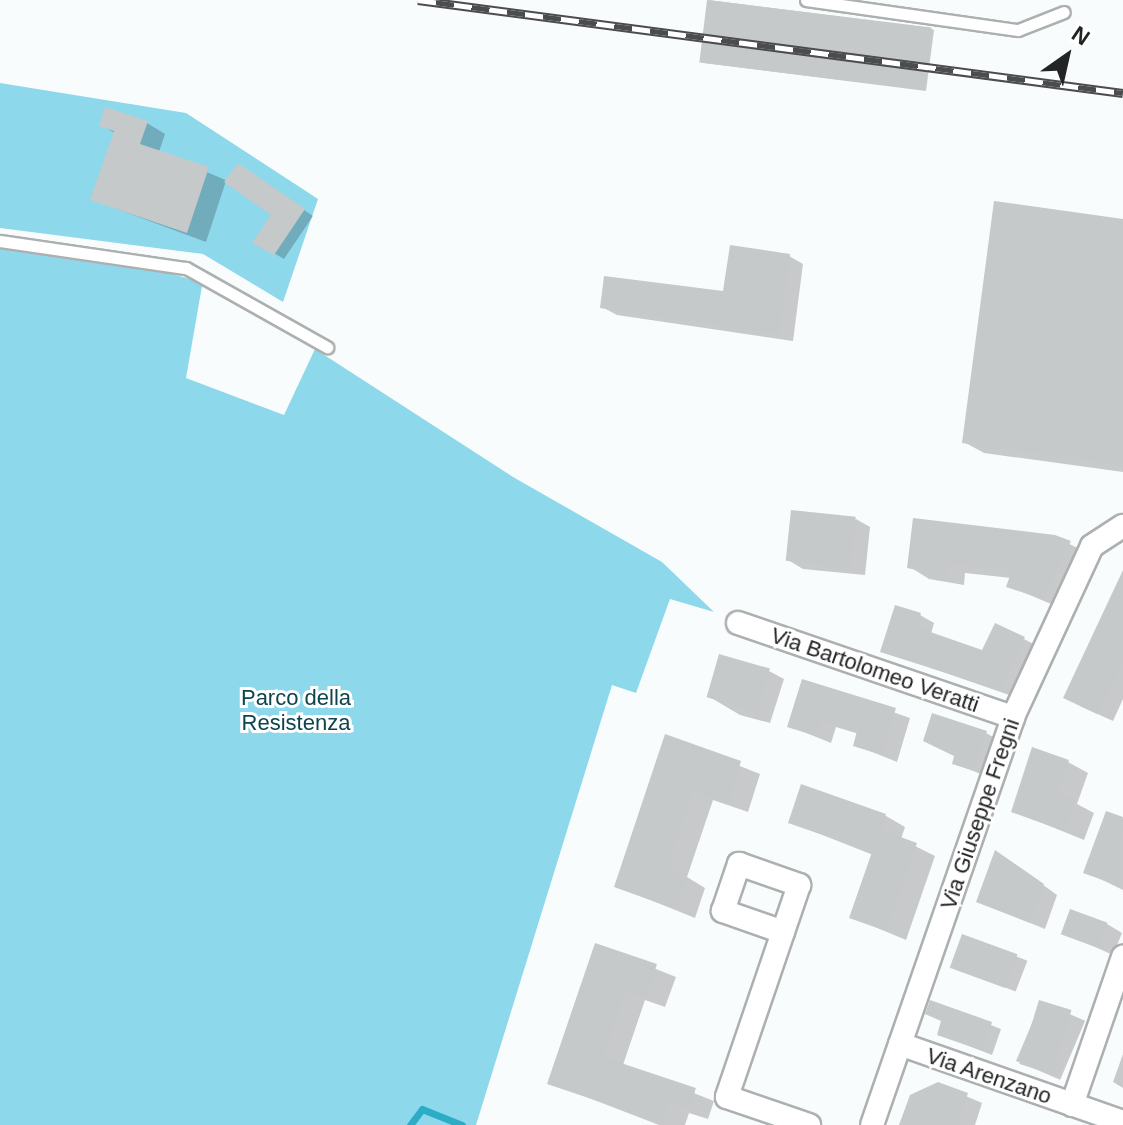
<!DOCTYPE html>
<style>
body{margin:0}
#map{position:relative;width:1123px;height:1125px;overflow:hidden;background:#f9fcfd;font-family:Arial,sans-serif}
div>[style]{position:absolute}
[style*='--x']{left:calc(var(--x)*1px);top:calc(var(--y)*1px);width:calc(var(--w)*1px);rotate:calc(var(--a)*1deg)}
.green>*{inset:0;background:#8dd8ea}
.shadow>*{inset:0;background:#0003;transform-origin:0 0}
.stream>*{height:7px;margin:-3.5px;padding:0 3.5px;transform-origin:3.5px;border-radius:3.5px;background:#2cadc6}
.building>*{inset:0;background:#c5c9c9;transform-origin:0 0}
.roads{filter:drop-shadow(2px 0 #adb0b1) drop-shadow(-2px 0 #adb0b1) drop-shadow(0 2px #adb0b1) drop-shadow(0 -2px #adb0b1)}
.service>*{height:11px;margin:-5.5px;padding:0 5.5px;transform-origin:5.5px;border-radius:5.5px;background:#fff}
.minor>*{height:22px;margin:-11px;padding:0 11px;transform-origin:11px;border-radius:11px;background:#fff}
.rail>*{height:9px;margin-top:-4.5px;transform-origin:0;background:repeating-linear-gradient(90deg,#fff 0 18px,#4b4c4d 0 36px);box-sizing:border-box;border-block:2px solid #4b4c4d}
span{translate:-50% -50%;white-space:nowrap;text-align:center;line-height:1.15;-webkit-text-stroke:6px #fff;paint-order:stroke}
.street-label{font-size:22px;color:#232425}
.park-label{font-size:22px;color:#0d444e}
.north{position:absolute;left:1027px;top:16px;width:80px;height:80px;-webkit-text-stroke:6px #fff;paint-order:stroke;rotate:34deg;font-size:22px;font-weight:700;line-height:32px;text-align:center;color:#232425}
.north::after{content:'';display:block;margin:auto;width:28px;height:36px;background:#232425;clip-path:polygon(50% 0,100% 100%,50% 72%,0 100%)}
</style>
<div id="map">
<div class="green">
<i style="clip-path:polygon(0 83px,186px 113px,318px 199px,283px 302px,203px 254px,0 228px)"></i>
<i style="clip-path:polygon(0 248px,145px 266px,193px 280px,202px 286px,186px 378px,284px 415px,315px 349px,513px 477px,662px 562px,714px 612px,670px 599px,636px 693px,612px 685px,476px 1125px,0 1125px)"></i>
</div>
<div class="shadow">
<i style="clip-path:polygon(709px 0,930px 28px,934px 30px,926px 91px,705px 63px,701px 61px)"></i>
<i style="clip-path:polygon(147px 123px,165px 134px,159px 152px,228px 181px,248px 171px,313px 216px,284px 259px,255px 242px,274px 215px,226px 181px,206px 242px,93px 200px,115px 133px,101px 125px)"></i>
<i style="clip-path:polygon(1123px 221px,1123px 472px,984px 453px,964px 442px)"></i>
<i style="clip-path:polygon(789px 256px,803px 264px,793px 341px,617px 315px,602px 307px,725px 294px)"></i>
<i style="clip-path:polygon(856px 519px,870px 527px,865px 575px,803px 569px,788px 560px)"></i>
<i style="clip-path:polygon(1055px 537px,1090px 554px,1063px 609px,1008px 586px,1011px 578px,965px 573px,964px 585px,929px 579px,910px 567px)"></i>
<i style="clip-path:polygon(1123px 585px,1123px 699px,1113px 721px,1080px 706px)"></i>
<i style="clip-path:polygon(920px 615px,934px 623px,931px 634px,983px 653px,1024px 639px,1039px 647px,1015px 697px,882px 651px)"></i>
<i style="clip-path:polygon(769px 671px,784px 679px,770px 723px,740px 715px,708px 696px)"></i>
<i style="clip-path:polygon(803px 681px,910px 718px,897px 762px,855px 745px,859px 734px,836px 727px,831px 743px,789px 726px)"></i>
<i style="clip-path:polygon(986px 733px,995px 738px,983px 775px,954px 763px)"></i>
<i style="clip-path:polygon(667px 737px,760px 774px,748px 812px,713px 800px,687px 877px,705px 888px,695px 918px,616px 886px)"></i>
<i style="clip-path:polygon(1068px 762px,1088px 773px,1077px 804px,1094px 813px,1084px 840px,1013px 811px)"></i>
<i style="clip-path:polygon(803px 787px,886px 816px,905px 827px,901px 839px,935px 856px,906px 940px,851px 917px,873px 855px,790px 822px)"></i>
<i style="clip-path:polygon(1107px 813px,1123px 819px,1123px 890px,1086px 872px)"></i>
<i style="clip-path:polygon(1010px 861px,1057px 895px,1045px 929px,978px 902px)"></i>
<i style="clip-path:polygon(1107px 924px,1122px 933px,1113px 955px,1064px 933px)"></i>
<i style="left:963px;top:936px;width:69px;height:33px;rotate:21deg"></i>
<i style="clip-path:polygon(596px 945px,676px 977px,665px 1007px,645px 1000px,623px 1065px,714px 1101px,708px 1119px,689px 1113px,685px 1125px,659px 1125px,550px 1083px)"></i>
<i style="clip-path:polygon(931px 1002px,1001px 1029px,992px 1055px,939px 1034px,943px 1021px)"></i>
<i style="left:1041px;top:1002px;width:48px;height:64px;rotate:23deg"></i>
<i style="clip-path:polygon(1123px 1054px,1123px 1088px,1113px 1082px)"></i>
<i style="clip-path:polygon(938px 1084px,982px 1103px,975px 1125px,901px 1125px)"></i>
</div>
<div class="stream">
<i style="--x:410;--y:1125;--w:20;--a:-53"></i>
<i style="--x:422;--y:1109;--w:43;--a:21.8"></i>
</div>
<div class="building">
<i style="left:707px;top:0;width:226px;height:63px;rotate:7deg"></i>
<i style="clip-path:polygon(105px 107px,148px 121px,140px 144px,209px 167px,187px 233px,90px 200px,114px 131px,99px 126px)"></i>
<i style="clip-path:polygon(238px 163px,305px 209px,274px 255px,252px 243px,271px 215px,224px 182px)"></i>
<i style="clip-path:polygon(994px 201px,1123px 219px,1123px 464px,962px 443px)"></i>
<i style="clip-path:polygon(730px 245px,790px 254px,779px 334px,600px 308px,604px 276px,723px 291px)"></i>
<i style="left:791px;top:510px;width:65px;height:51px;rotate:6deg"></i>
<i style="clip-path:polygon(913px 518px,1055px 535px,1071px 541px,1043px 599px,1006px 587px,1012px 570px,946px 563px,945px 576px,907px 568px)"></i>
<i style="clip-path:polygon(1123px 570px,1123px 661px,1097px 714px,1063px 698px)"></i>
<i style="clip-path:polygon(895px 605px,921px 613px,916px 627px,982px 650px,995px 623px,1025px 637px,1000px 690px,880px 652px)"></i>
<i style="left:719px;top:654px;width:53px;height:45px;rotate:16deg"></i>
<i style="clip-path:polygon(802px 679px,896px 708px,882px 755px,853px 746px,857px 731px,821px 720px,816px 736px,787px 727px)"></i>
<i style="clip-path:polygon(932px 713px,987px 731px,974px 771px,952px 764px,954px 756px,923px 741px)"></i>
<i style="clip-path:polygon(665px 734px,741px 761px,728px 803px,693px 791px,667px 868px,687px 875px,675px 909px,614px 887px)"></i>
<i style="clip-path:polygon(1032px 747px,1069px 760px,1057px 794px,1075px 800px,1064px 831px,1011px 812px)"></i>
<i style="clip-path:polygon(801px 784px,886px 814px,881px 830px,917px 843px,886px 931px,849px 918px,872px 852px,788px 823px)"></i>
<i style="clip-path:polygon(1106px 811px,1123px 817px,1119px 886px,1083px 873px)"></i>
<i style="clip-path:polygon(995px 850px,1044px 884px,1030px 923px,976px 902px)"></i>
<i style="left:1070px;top:909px;width:40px;height:27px;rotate:20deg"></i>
<i style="left:962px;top:934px;width:59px;height:36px;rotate:20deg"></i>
<i style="clip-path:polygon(595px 943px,657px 964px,646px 998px,625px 991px,603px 1057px,696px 1088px,689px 1109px,669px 1103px,663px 1123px,547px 1084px)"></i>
<i style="clip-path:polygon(930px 1000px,992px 1022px,983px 1051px,937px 1035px,941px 1021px,925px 1014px)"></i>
<i style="left:1039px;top:1000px;width:34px;height:67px;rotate:17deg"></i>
<i style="clip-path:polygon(938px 1082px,968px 1093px,957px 1125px,899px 1125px,910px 1095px)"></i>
</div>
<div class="roads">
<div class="service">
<i style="--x:806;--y:0;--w:214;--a:8.1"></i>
<i style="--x:1018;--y:30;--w:49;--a:-21.4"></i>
<i style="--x:0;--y:241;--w:188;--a:8.3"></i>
<i style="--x:186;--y:268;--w:162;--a:29.3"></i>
</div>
<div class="minor">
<i style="--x:738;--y:623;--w:291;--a:18.9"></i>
<i style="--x:783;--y:932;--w:64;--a:-160.7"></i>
<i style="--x:723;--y:911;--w:50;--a:-71.2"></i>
<i style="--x:739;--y:864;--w:64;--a:19.3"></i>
<i style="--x:799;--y:885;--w:224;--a:108.8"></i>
<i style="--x:727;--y:1097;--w:87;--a:18.9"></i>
<i style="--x:900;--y:1044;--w:236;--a:19.3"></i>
<i style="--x:1072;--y:1105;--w:157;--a:-71"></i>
<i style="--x:872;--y:1125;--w:432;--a:-70.9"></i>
<i style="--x:1013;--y:717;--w:188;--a:-65.2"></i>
<i style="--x:1092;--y:546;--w:37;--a:-33"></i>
</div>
</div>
<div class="rail">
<i style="--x:418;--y:0;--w:711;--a:7.51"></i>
</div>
<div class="street-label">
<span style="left:875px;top:670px;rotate:19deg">Via Bartolomeo Veratti</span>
<span style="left:980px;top:814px;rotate:-71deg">Via Giuseppe Fregni</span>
<span style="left:989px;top:1076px;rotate:19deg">Via Arenzano</span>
</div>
<div class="park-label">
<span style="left:296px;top:710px">Parco della<br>Resistenza</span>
</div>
<div class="north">N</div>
</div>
